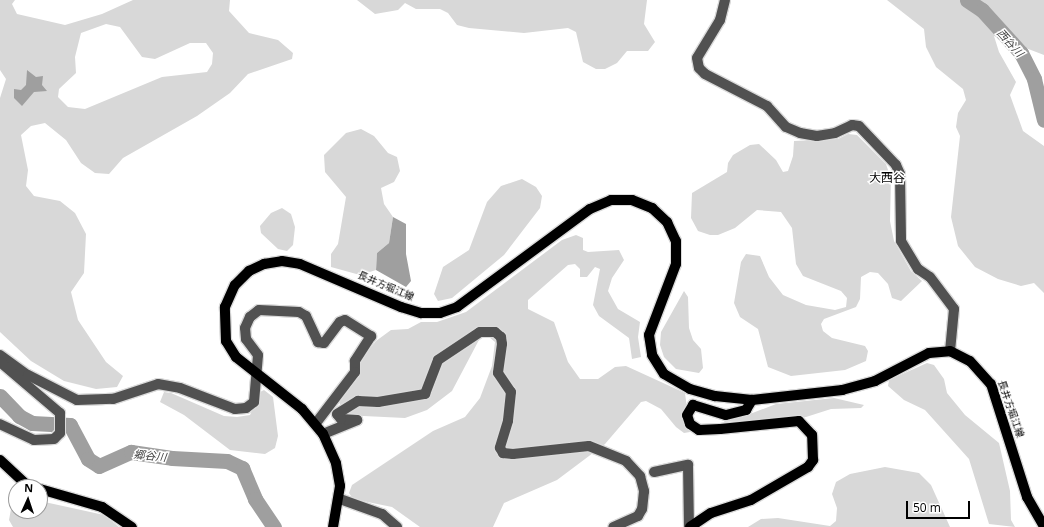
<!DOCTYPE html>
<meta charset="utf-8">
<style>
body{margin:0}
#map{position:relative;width:1044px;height:527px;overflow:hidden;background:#fff;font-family:"Open Sans","Noto Sans JP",sans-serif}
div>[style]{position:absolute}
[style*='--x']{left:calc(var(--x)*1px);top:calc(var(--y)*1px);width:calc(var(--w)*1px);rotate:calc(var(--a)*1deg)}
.green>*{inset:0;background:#d8d8d8}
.water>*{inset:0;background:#9f9f9f}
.river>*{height:15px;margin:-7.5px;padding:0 7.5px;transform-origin:7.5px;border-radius:7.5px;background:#9f9f9f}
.roads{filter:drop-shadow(1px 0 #dbdbdb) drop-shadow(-1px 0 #dbdbdb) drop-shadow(0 1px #dbdbdb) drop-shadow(0 -1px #dbdbdb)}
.minor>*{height:10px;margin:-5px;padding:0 5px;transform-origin:5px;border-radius:5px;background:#515151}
.major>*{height:10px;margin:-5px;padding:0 5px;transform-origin:5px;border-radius:5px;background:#000}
span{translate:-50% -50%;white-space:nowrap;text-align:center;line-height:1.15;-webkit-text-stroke:3px #fff;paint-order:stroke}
.street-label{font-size:10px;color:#000}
.water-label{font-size:11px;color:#404040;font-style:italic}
.quarter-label{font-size:12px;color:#000}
.north{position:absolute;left:8px;top:479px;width:40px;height:40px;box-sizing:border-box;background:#fff;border:1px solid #999;border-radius:50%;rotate:3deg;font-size:11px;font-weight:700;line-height:16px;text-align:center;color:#000}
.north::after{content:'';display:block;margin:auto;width:14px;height:18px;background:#000;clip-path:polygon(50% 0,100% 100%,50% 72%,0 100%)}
.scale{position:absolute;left:906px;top:501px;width:64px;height:18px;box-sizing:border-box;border:2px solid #000;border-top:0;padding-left:5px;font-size:12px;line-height:14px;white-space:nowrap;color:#000;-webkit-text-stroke:3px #fff;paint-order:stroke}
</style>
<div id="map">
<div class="green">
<i style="clip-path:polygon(evenodd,0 0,15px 0,12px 4px,17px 14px,65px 25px,102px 14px,133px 0,230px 0,229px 11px,249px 33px,278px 40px,293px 53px,292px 59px,248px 74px,230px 93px,197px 116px,123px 158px,109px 174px,95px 173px,81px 163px,66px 140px,45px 123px,31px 126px,21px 135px,28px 170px,26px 186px,34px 196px,60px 201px,75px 213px,86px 234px,84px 273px,71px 292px,78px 320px,106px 362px,123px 376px,117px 387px,96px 389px,64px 381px,31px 361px,0 332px,0 98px,6px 79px,0 70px,0 0,106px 24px,120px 27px,142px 57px,155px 59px,190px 43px,206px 43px,213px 53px,212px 64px,207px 72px,162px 77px,85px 109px,68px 107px,58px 97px,59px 89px,76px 73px,75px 57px,81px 33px,106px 24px)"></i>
<i style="clip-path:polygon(357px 0,647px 0,644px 24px,655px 42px,648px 51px,627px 51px,617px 63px,605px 69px,596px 69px,583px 62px,576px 32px,568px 28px,524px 33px,469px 28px,457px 25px,448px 13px,440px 9px,416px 9px,405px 3px,398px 10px,375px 14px)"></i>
<i style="clip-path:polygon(887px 0,1044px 0,1044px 55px,994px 36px,999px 52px,1016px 82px,1010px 95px,1023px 131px,1044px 146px,1044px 293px,1034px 283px,1021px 286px,998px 279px,975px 267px,958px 246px,951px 217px,960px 136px,956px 127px,958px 113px,966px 100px,963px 89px,936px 67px,926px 47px,924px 29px)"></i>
<i style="clip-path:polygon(361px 129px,374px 136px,388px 153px,397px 157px,400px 171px,394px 182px,381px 188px,384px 204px,393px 217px,389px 243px,377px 253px,376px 270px,360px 275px,331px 267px,331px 254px,338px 244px,346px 197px,325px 172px,324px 155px,346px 133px)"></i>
<i style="clip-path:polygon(848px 134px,857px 135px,886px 164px,891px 179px,890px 221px,894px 241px,911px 271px,922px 281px,901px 301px,892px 298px,888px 284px,878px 273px,870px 272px,861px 277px,860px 299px,856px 307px,824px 319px,821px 324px,823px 331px,832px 338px,865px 346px,868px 351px,866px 361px,845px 370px,791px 376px,768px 367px,758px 329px,740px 317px,734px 303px,741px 262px,746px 254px,760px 256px,769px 277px,783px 295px,806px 305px,835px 310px,846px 307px,847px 298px,841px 291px,803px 276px,796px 264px,792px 228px,781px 212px,757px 210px,735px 228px,718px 235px,710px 235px,698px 231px,691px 218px,692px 193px,727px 172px,728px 163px,733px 155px,750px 145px,759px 144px,776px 160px,783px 172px,788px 171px,793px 156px,794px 141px,838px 139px)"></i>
<i style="clip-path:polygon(522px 179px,536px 187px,542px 196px,540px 208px,504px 255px,452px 298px,438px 301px,434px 294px,443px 267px,469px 250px,487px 202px,501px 186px)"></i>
<i style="clip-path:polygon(282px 208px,291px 214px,295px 227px,293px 245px,287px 251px,278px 249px,261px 233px,260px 226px,271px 213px)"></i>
<i style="clip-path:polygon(576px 235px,583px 238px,583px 250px,588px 252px,619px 250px,624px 260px,612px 278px,608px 291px,618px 309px,640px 322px,638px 337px,641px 357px,632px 359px,629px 338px,599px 316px,593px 305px,600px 269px,595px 267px,587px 277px,580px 277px,580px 269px,575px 264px,568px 265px,528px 300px,528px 309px,554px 322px,568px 362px,580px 379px,598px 379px,615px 367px,626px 366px,685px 393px,690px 432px,684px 433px,676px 427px,661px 409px,646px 401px,641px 402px,605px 444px,557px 480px,504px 503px,493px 527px,420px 527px,392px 507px,353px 499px,349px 493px,352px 485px,433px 431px,465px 417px,480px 398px,492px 366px,495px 342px,489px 337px,480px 338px,452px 391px,427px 410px,405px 418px,343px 415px,339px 401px,358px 376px,359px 362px,376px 341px,391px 330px,408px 329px,421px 322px,437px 322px,466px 312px,562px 240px)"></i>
<i style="clip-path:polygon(684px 291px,688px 297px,689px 328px,693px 340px,701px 349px,703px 368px,699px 373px,676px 369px,664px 357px,660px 345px,661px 332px)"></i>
<i style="clip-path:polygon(927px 363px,934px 365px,944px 379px,947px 393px,965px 415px,999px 443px,1010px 491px,1011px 520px,1015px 527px,989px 524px,969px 459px,925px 410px,904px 400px,888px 386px,889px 380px)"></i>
<i style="clip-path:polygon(264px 390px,273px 397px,278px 436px,275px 448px,265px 454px,230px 450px,184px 415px,160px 402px,164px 392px,171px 393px,224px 416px,237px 417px,250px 415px,260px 392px)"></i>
<i style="clip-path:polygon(834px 398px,864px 405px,861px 408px,831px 409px,806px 417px,724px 422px,726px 418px,750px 414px,776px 404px)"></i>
<i style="clip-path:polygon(885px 467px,919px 473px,931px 485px,950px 527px,748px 527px,761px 519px,778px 518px,830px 526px,836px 521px,837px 508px,832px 494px,836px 482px,850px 474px)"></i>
<i style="clip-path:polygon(40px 501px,104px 515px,119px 527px,13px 527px,9px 520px,11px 509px,16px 503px,16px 511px,40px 511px)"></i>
</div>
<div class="water">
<i style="clip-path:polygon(27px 70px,36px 77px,43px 76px,42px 85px,47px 91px,34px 92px,22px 106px,14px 98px,14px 89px,21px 90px,26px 85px)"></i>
<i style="clip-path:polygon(393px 217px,406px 224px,406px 254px,411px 281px,406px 287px,376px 270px,377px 253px,389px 243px)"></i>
</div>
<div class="river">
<i style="--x:967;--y:0;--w:18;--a:34"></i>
<i style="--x:982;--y:10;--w:58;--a:47.8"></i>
<i style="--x:1021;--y:53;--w:29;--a:63"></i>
<i style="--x:1034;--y:79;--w:42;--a:76.3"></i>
<i style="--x:0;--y:396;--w:28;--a:46"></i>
<i style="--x:19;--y:416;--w:15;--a:28"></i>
<i style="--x:32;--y:423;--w:38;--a:3"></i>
<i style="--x:70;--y:425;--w:38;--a:62"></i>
<i style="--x:88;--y:459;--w:13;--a:32"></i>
<i style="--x:99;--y:466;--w:35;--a:-24"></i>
<i style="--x:131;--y:452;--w:41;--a:8.3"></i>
<i style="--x:172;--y:458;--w:55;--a:3.1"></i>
<i style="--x:227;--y:461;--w:17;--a:25"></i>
<i style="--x:242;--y:468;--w:34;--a:67"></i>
<i style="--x:255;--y:499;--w:34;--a:56"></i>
</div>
<div class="roads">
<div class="minor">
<i style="--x:725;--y:0;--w:21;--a:104"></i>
<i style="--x:720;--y:20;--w:44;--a:121.2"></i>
<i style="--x:697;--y:58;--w:10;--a:79"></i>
<i style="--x:699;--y:68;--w:8;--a:45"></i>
<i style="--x:705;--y:74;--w:70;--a:27.3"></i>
<i style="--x:767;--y:106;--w:28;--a:48"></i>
<i style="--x:786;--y:127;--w:15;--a:23"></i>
<i style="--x:800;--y:133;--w:17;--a:10"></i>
<i style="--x:817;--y:136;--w:18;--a:-9"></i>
<i style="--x:835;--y:133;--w:19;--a:-25"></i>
<i style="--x:852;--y:125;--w:7;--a:8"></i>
<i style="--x:859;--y:126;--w:54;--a:46.5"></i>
<i style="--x:896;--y:165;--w:10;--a:66"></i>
<i style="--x:900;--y:174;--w:67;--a:89.1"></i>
<i style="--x:901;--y:241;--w:33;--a:59"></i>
<i style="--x:918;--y:269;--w:14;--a:34"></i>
<i style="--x:930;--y:277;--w:40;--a:53"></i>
<i style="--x:954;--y:309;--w:42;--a:95.4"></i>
<i style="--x:0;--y:355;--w:34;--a:36"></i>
<i style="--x:28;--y:375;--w:55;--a:27"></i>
<i style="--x:77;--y:400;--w:36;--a:-2"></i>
<i style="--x:113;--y:399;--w:47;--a:-18.4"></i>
<i style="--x:158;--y:384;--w:22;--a:10"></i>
<i style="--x:180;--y:388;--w:59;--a:20.9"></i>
<i style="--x:235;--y:409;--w:11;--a:-5"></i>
<i style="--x:246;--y:408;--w:10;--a:-37"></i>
<i style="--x:254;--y:402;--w:47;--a:-85.1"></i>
<i style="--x:258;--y:355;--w:20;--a:-127"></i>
<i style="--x:246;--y:339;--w:11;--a:-95"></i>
<i style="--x:245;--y:328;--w:12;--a:-66"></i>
<i style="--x:250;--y:317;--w:11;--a:-38"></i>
<i style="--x:259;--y:310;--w:40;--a:2.9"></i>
<i style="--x:299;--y:312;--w:8;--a:30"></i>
<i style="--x:306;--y:316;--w:29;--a:65"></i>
<i style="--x:318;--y:342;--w:6;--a:9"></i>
<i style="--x:324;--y:343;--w:26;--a:-53"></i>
<i style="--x:340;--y:322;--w:5;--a:-22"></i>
<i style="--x:345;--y:320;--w:31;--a:32"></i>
<i style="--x:371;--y:336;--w:30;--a:123"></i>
<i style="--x:355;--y:361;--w:11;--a:90"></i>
<i style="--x:355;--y:372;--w:64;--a:127.4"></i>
<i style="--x:0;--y:362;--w:79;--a:40.4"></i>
<i style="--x:60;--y:413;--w:20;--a:90"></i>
<i style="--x:60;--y:433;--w:8;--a:135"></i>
<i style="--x:54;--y:439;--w:20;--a:177"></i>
<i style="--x:34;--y:440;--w:38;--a:-155"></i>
<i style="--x:323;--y:434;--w:37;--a:-22"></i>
<i style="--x:357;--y:420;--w:16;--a:-176"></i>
<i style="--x:341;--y:419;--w:6;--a:-129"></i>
<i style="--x:337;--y:414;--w:25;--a:-32"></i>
<i style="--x:358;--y:401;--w:20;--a:3"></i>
<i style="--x:378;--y:402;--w:48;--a:-9.7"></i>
<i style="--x:425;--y:394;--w:36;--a:-69"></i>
<i style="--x:438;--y:360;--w:50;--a:-33.7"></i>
<i style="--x:480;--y:332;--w:15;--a:0"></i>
<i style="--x:495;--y:332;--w:8;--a:40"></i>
<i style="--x:501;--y:337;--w:7;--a:82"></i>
<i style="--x:502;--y:344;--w:29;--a:98"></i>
<i style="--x:498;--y:373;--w:23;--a:56"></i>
<i style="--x:511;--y:392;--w:29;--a:96"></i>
<i style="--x:508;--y:421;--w:28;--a:107"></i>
<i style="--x:500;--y:448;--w:6;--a:59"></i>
<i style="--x:503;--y:453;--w:10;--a:6"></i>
<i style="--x:513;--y:454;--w:76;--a:-6"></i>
<i style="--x:589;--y:446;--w:40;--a:22"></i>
<i style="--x:626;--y:461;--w:21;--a:47"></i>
<i style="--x:640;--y:476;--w:16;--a:75"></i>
<i style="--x:644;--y:491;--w:18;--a:96"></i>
<i style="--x:642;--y:509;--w:8;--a:120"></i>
<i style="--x:638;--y:516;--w:27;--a:156"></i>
<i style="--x:654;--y:472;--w:35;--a:-12"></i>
<i style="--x:688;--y:465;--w:62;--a:89.1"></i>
<i style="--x:340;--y:499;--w:45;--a:19.7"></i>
<i style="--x:382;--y:514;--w:20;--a:41"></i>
</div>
<div class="major">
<i style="--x:0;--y:460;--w:37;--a:43"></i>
<i style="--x:27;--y:485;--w:6;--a:18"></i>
<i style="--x:40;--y:489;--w:65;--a:16.2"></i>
<i style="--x:102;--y:507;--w:36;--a:34"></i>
<i style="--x:333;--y:527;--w:42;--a:-80.3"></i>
<i style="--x:340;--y:486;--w:23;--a:-100"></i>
<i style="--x:336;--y:463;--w:32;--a:-114"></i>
<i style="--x:323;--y:434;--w:33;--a:-130"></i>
<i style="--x:302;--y:409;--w:84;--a:-141.8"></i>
<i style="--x:236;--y:357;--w:19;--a:-122"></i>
<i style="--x:226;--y:341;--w:34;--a:-92"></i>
<i style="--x:225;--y:307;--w:24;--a:-66"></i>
<i style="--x:235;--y:285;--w:20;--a:-45"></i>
<i style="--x:249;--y:271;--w:17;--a:-25"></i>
<i style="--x:264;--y:264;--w:18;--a:-9"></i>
<i style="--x:282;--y:261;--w:18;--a:9"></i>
<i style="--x:300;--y:264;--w:110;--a:23.1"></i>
<i style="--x:401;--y:307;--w:21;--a:17"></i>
<i style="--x:421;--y:313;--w:19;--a:0"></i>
<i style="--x:440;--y:313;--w:18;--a:-19"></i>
<i style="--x:457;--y:307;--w:165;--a:-36.4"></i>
<i style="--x:590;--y:209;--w:23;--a:-23"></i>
<i style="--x:611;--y:200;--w:21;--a:0"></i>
<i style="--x:632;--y:200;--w:22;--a:22"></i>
<i style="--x:652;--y:208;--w:21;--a:43"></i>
<i style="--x:667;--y:222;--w:21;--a:65"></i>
<i style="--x:676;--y:241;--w:23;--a:90"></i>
<i style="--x:676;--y:264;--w:76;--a:110.8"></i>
<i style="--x:649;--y:335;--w:20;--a:81"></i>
<i style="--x:652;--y:355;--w:22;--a:58"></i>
<i style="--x:664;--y:374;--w:30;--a:30"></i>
<i style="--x:690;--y:389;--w:26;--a:16"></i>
<i style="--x:715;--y:396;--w:37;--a:6"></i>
<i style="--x:752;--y:400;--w:91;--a:-6.3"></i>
<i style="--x:842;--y:390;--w:34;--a:-15"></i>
<i style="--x:875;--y:381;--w:61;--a:-27.4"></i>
<i style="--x:929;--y:353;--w:21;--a:-5"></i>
<i style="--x:950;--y:351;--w:22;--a:27"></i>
<i style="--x:970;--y:361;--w:31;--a:48"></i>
<i style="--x:991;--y:384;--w:119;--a:72.3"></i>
<i style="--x:1027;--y:497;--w:34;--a:60"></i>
<i style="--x:690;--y:527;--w:25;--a:-34"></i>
<i style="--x:711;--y:513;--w:42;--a:-18"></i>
<i style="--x:751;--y:500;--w:66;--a:-30.1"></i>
<i style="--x:808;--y:467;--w:9;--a:-54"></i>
<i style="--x:813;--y:460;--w:25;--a:-92"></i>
<i style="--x:812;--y:435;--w:19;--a:-133"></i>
<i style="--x:799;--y:421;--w:79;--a:174.2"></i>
<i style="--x:720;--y:429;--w:21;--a:177"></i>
<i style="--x:699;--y:430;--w:11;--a:-146"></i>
<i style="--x:690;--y:424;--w:9;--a:-108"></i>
<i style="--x:687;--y:415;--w:12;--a:-59"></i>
<i style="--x:693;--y:405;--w:34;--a:17"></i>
<i style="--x:726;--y:415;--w:21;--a:-14"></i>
<i style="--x:746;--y:410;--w:12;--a:-59"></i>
</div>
</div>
<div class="street-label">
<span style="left:386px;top:286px;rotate:23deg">長井方堀江線</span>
<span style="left:1011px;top:409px;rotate:71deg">長井方堀江線</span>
</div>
<div class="water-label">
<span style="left:1010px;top:43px;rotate:48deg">西谷川</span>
<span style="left:150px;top:456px;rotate:6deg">郷谷川</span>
</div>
<div class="quarter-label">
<span style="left:887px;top:178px">大西谷</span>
</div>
<div class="north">N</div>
<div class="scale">50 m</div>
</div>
